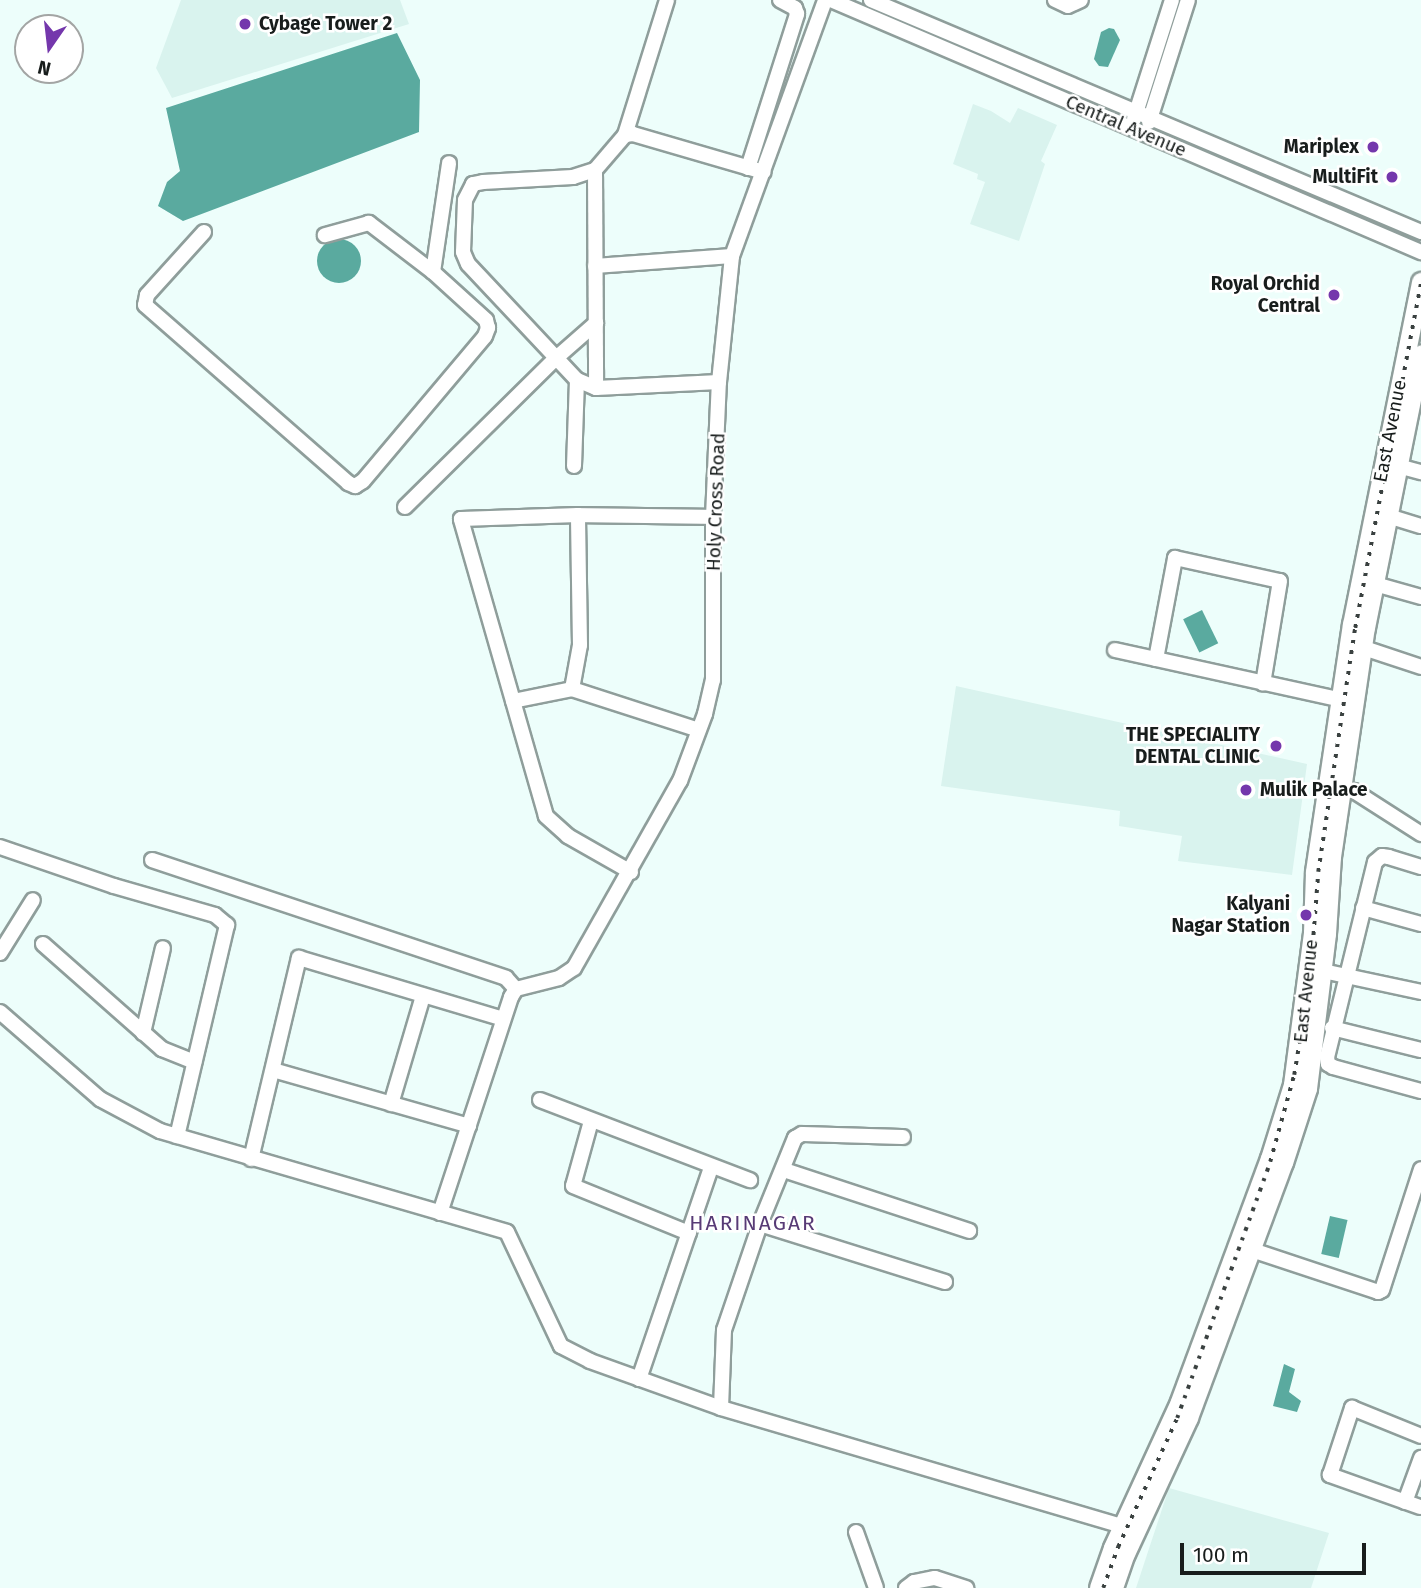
<!DOCTYPE html>
<style>
body{margin:0}
#map{position:relative;width:1421px;height:1588px;overflow:hidden;background:#edfefb;font-family:"Fira Sans",sans-serif}
div>[style]{position:absolute}
[style*='--x']{left:calc(var(--x)*1px);top:calc(var(--y)*1px);width:calc(var(--w)*1px);rotate:calc(var(--a)*1deg)}
.built>*{inset:0;background:#d9f3ee}
.water>*{inset:0;background:#5aaa9f;transform-origin:0 0}
.round{border-radius:50%}
.roads{filter:drop-shadow(2px 0 #8f9e9b) drop-shadow(-2px 0 #8f9e9b) drop-shadow(0 2px #8f9e9b) drop-shadow(0 -2px #8f9e9b)}
.minor>*{height:14px;margin:-7px;padding:0 7px;transform-origin:7px;border-radius:7px;background:#fff}
.major>*{height:18px;margin:-9px;padding:0 9px;transform-origin:9px;border-radius:9px;background:#fff}
.rail>*{height:3.5px;margin-top:-1.75px;transform-origin:0;background:repeating-linear-gradient(90deg,#3a4140 0 3.5px,transparent 0 10.5px)}
.dots>*{width:19px;height:19px;translate:-50% -50%;box-sizing:border-box;border:4px solid #fff;border-radius:50%}
span{translate:-50% -50%;white-space:nowrap;text-align:center;line-height:1.15;-webkit-text-stroke:5px #fff;paint-order:stroke}
.poi-label{font-size:19px;color:#181d1c;font-weight:700}
.left{translate:0 -50%;text-align:left}
.right{translate:-100% -50%;text-align:right}
.street-label{font-size:19px;color:#181d1c}
.neighbourhood-label{font-size:21px;color:#573b76;letter-spacing:2px}
.north{position:absolute;left:14px;top:14px;width:70px;height:70px;box-sizing:border-box;background:#fff;border:2px solid #a3a5a4;border-radius:50%;rotate:194deg;font-size:19px;font-weight:700;line-height:28px;text-align:center;color:#181d1c}
.north::after{content:'';display:block;margin:auto;width:24px;height:32px;background:#7437ac;clip-path:polygon(50% 0,100% 100%,50% 72%,0 100%)}
.scale{position:absolute;left:1180px;top:1543px;width:186px;height:32px;box-sizing:border-box;border:4px solid #181d1c;border-top:0;padding-left:9px;font-size:21px;line-height:24px;white-space:nowrap;color:#181d1c;-webkit-text-stroke:5px #fff;paint-order:stroke}
</style>
<div id="map">
<div class="built">
<i style="clip-path:polygon(181px 0,400px 0,409px 24px,172px 98px,156px 68px)"></i>
<i style="clip-path:polygon(973px 104px,991px 111px,1010px 123px,1018px 108px,1057px 125px,1041px 161px,1045px 164px,1019px 241px,970px 224px,985px 182px,977px 179px,978px 174px,953px 164px)"></i>
<i style="clip-path:polygon(956px 686px,1307px 764px,1292px 875px,1178px 861px,1182px 836px,1119px 826px,1120px 811px,941px 786px)"></i>
<i style="clip-path:polygon(1169px 1488px,1329px 1533px,1311px 1588px,1136px 1588px)"></i>
</div>
<div class="water">
<i style="clip-path:polygon(1109px 28px,1114px 29px,1120px 40px,1108px 67px,1099px 66px,1094px 59px,1101px 32px)"></i>
<i style="clip-path:polygon(397px 33px,420px 80px,419px 132px,183px 221px,158px 206px,167px 182px,180px 171px,166px 108px)"></i>
<i class="round" style="left:317px;top:239px;width:44px;height:44px"></i>
<i style="left:1202px;top:610px;width:37px;height:21px;rotate:64deg"></i>
<i style="left:1330px;top:1216px;width:18px;height:39px;rotate:13deg"></i>
<i style="clip-path:polygon(1284px 1364px,1295px 1369px,1289px 1392px,1301px 1401px,1297px 1412px,1273px 1406px)"></i>
</div>
<div class="roads">
<div class="minor">
<i style="--x:831;--y:0;--w:642;--a:23.13"></i>
<i style="--x:871;--y:0;--w:597;--a:22.87"></i>
<i style="--x:1055;--y:0;--w:14;--a:25"></i>
<i style="--x:1068;--y:6;--w:14;--a:-25"></i>
<i style="--x:1134;--y:119;--w:125;--a:-72.3"></i>
<i style="--x:1149;--y:122;--w:128;--a:-72.3"></i>
<i style="--x:625;--y:135;--w:141;--a:-72.7"></i>
<i style="--x:748;--y:168;--w:162;--a:-72.3"></i>
<i style="--x:797;--y:14;--w:6;--a:-108"></i>
<i style="--x:795;--y:8;--w:17;--a:-152"></i>
<i style="--x:595;--y:170;--w:218;--a:89.7"></i>
<i style="--x:204;--y:232;--w:85;--a:132.1"></i>
<i style="--x:147;--y:295;--w:10;--a:101"></i>
<i style="--x:145;--y:305;--w:270;--a:41.2"></i>
<i style="--x:348;--y:483;--w:8;--a:23"></i>
<i style="--x:355;--y:486;--w:9;--a:-32"></i>
<i style="--x:363;--y:481;--w:189;--a:-49.9"></i>
<i style="--x:485;--y:336;--w:9;--a:-69"></i>
<i style="--x:488;--y:328;--w:8;--a:-104"></i>
<i style="--x:486;--y:320;--w:72;--a:-137.8"></i>
<i style="--x:433;--y:272;--w:81;--a:-142.6"></i>
<i style="--x:369;--y:223;--w:46;--a:164.7"></i>
<i style="--x:595;--y:266;--w:137;--a:-4.2"></i>
<i style="--x:433;--y:272;--w:110;--a:-81.6"></i>
<i style="--x:719;--y:382;--w:123;--a:177.2"></i>
<i style="--x:596;--y:388;--w:21;--a:-157"></i>
<i style="--x:577;--y:380;--w:159;--a:-133.2"></i>
<i style="--x:468;--y:264;--w:13;--a:-113"></i>
<i style="--x:463;--y:252;--w:52;--a:-87.8"></i>
<i style="--x:465;--y:200;--w:18;--a:-63"></i>
<i style="--x:473;--y:184;--w:10;--a:-11"></i>
<i style="--x:483;--y:182;--w:90;--a:-3.2"></i>
<i style="--x:573;--y:177;--w:23;--a:-18"></i>
<i style="--x:595;--y:170;--w:46;--a:-49.4"></i>
<i style="--x:625;--y:135;--w:8;--a:-7"></i>
<i style="--x:633;--y:134;--w:136;--a:16.2"></i>
<i style="--x:574;--y:466;--w:86;--a:-88"></i>
<i style="--x:1398;--y:466;--w:24;--a:15"></i>
<i style="--x:405;--y:507;--w:211;--a:-44.6"></i>
<i style="--x:555;--y:359;--w:55;--a:-41.3"></i>
<i style="--x:1388;--y:516;--w:34;--a:17"></i>
<i style="--x:1375;--y:584;--w:48;--a:15.8"></i>
<i style="--x:1364;--y:648;--w:60;--a:18.4"></i>
<i style="--x:1115;--y:650;--w:232;--a:12.4"></i>
<i style="--x:1156;--y:659;--w:103;--a:-79.3"></i>
<i style="--x:1175;--y:558;--w:107;--a:12.4"></i>
<i style="--x:1280;--y:581;--w:104;--a:99.4"></i>
<i style="--x:572;--y:689;--w:45;--a:-79.7"></i>
<i style="--x:580;--y:645;--w:130;--a:-90.9"></i>
<i style="--x:513;--y:701;--w:60;--a:-11.5"></i>
<i style="--x:572;--y:689;--w:133;--a:17.9"></i>
<i style="--x:1332;--y:787;--w:22;--a:10"></i>
<i style="--x:1354;--y:791;--w:80;--a:32.7"></i>
<i style="--x:0;--y:847;--w:120;--a:18.9"></i>
<i style="--x:114;--y:886;--w:105;--a:16"></i>
<i style="--x:215;--y:915;--w:16;--a:40"></i>
<i style="--x:227;--y:925;--w:217;--a:103.3"></i>
<i style="--x:152;--y:860;--w:373;--a:18.4"></i>
<i style="--x:506;--y:978;--w:15;--a:48"></i>
<i style="--x:1421;--y:867;--w:34;--a:-163"></i>
<i style="--x:1389;--y:857;--w:7;--a:-172"></i>
<i style="--x:1382;--y:856;--w:9;--a:139"></i>
<i style="--x:1375;--y:862;--w:201;--a:103.8"></i>
<i style="--x:1327;--y:1057;--w:7;--a:82"></i>
<i style="--x:1328;--y:1064;--w:6;--a:31"></i>
<i style="--x:1333;--y:1067;--w:91;--a:15.3"></i>
<i style="--x:631;--y:872;--w:73;--a:-150.3"></i>
<i style="--x:568;--y:836;--w:30;--a:-138"></i>
<i style="--x:546;--y:816;--w:309;--a:-106"></i>
<i style="--x:461;--y:519;--w:117;--a:-2"></i>
<i style="--x:578;--y:515;--w:135;--a:0.8"></i>
<i style="--x:1363;--y:908;--w:60;--a:15.4"></i>
<i style="--x:43;--y:944;--w:159;--a:41.4"></i>
<i style="--x:162;--y:1049;--w:35;--a:22"></i>
<i style="--x:0;--y:953;--w:62;--a:-58.1"></i>
<i style="--x:1323;--y:971;--w:100;--a:12.1"></i>
<i style="--x:0;--y:1012;--w:133;--a:41"></i>
<i style="--x:100;--y:1099;--w:68;--a:28.1"></i>
<i style="--x:160;--y:1131;--w:361;--a:16.2"></i>
<i style="--x:507;--y:1232;--w:126;--a:64.7"></i>
<i style="--x:561;--y:1346;--w:33;--a:27"></i>
<i style="--x:590;--y:1361;--w:139;--a:19.7"></i>
<i style="--x:721;--y:1408;--w:429;--a:16.4"></i>
<i style="--x:1332;--y:1028;--w:92;--a:13.9"></i>
<i style="--x:143;--y:1033;--w:87;--a:-76.8"></i>
<i style="--x:273;--y:1070;--w:204;--a:15.9"></i>
<i style="--x:540;--y:1100;--w:225;--a:20.9"></i>
<i style="--x:391;--y:1104;--w:113;--a:-73.5"></i>
<i style="--x:591;--y:1121;--w:67;--a:105.5"></i>
<i style="--x:573;--y:1186;--w:125;--a:22.1"></i>
<i style="--x:251;--y:1159;--w:207;--a:-76.6"></i>
<i style="--x:299;--y:958;--w:213;--a:16.6"></i>
<i style="--x:784;--y:1170;--w:195;--a:18.2"></i>
<i style="--x:440;--y:1213;--w:227;--a:-71.8"></i>
<i style="--x:511;--y:997;--w:9;--a:-58"></i>
<i style="--x:516;--y:989;--w:44;--a:-14.3"></i>
<i style="--x:559;--y:978;--w:18;--a:-34"></i>
<i style="--x:574;--y:968;--w:215;--a:-60.5"></i>
<i style="--x:680;--y:781;--w:72;--a:-69.5"></i>
<i style="--x:705;--y:714;--w:35;--a:-77"></i>
<i style="--x:713;--y:680;--w:163;--a:-90"></i>
<i style="--x:713;--y:517;--w:135;--a:-87.5"></i>
<i style="--x:719;--y:382;--w:127;--a:-84.1"></i>
<i style="--x:732;--y:256;--w:272;--a:-70"></i>
<i style="--x:760;--y:1224;--w:194;--a:17.4"></i>
<i style="--x:1252;--y:1250;--w:133;--a:18.4"></i>
<i style="--x:1378;--y:1292;--w:4;--a:-27"></i>
<i style="--x:1382;--y:1290;--w:127;--a:-72.1"></i>
<i style="--x:639;--y:1379;--w:223;--a:-71.2"></i>
<i style="--x:721;--y:1408;--w:78;--a:-87.8"></i>
<i style="--x:724;--y:1330;--w:112;--a:-71.2"></i>
<i style="--x:760;--y:1224;--w:93;--a:-67.9"></i>
<i style="--x:795;--y:1138;--w:8;--a:-30"></i>
<i style="--x:802;--y:1134;--w:101;--a:1.7"></i>
<i style="--x:1405;--y:1502;--w:47;--a:-70"></i>
<i style="--x:1420;--y:1507;--w:96;--a:-160.4"></i>
<i style="--x:1330;--y:1475;--w:71;--a:-71.8"></i>
<i style="--x:1352;--y:1408;--w:74;--a:22.1"></i>
<i style="--x:856;--y:1532;--w:59;--a:70.3"></i>
<i style="--x:906;--y:1588;--w:10;--a:-37"></i>
<i style="--x:914;--y:1582;--w:21;--a:-11"></i>
<i style="--x:935;--y:1578;--w:33;--a:18"></i>
</div>
<div class="major">
<i style="--x:1099;--y:1588;--w:42;--a:-70.7"></i>
<i style="--x:1113;--y:1548;--w:161;--a:-65.3"></i>
<i style="--x:1180;--y:1402;--w:259;--a:-69.7"></i>
<i style="--x:1270;--y:1159;--w:77;--a:-72.7"></i>
<i style="--x:1293;--y:1085;--w:153;--a:-82.5"></i>
<i style="--x:1313;--y:933;--w:61;--a:-88.1"></i>
<i style="--x:1315;--y:872;--w:250;--a:-81.5"></i>
<i style="--x:1352;--y:625;--w:350;--a:-78.6"></i>
<i style="--x:1114;--y:1588;--w:36;--a:-71"></i>
<i style="--x:1126;--y:1554;--w:150;--a:-65.1"></i>
<i style="--x:1189;--y:1418;--w:272;--a:-69.6"></i>
<i style="--x:1284;--y:1163;--w:78;--a:-72"></i>
<i style="--x:1308;--y:1089;--w:156;--a:-83"></i>
<i style="--x:1327;--y:934;--w:77;--a:-86.3"></i>
<i style="--x:1332;--y:857;--w:232;--a:-81.6"></i>
<i style="--x:1366;--y:628;--w:279;--a:-78.6"></i>
</div>
</div>
<div class="rail">
<i style="--x:1103;--y:1588;--w:44;--a:-69.9"></i>
<i style="--x:1118;--y:1547;--w:142;--a:-65.4"></i>
<i style="--x:1177;--y:1418;--w:272;--a:-70"></i>
<i style="--x:1270;--y:1162;--w:90;--a:-74.6"></i>
<i style="--x:1294;--y:1075;--w:99;--a:-80.7"></i>
<i style="--x:1310;--y:977;--w:105;--a:-85.6"></i>
<i style="--x:1318;--y:872;--w:247;--a:-81.4"></i>
<i style="--x:1355;--y:628;--w:351;--a:-79.2"></i>
</div>
<div class="dots">
<i style="left:245px;top:24px;background:#7437ac"></i>
<i style="left:1373px;top:147px;background:#7437ac"></i>
<i style="left:1392px;top:177px;background:#7437ac"></i>
<i style="left:1334px;top:295px;background:#7437ac"></i>
<i style="left:1276px;top:746px;background:#7437ac"></i>
<i style="left:1246px;top:790px;background:#7437ac"></i>
<i style="left:1306px;top:915px;background:#7437ac"></i>
</div>
<div class="poi-label">
<span class="left" style="left:259px;top:24px">Cybage Tower 2</span>
<span class="right" style="left:1359px;top:147px">Mariplex</span>
<span class="right" style="left:1378px;top:177px">MultiFit</span>
<span class="right" style="left:1320px;top:295px">Royal Orchid<br>Central</span>
<span class="right" style="left:1260px;top:746px">THE SPECIALITY<br>DENTAL CLINIC</span>
<span class="left" style="left:1260px;top:790px">Mulik Palace</span>
<span class="right" style="left:1290px;top:915px">Kalyani<br>Nagar Station</span>
</div>
<div class="street-label">
<span style="left:1126px;top:126px;rotate:23deg">Central Avenue</span>
<span style="left:1390px;top:431px;rotate:-79deg">East Avenue</span>
<span style="left:716px;top:502px;rotate:-88deg">Holy Cross Road</span>
<span style="left:1306px;top:991px;rotate:-84deg">East Avenue</span>
</div>
<div class="neighbourhood-label">
<span style="left:753px;top:1223px">HARINAGAR</span>
</div>
<div class="north">N</div>
<div class="scale">100 m</div>
</div>
